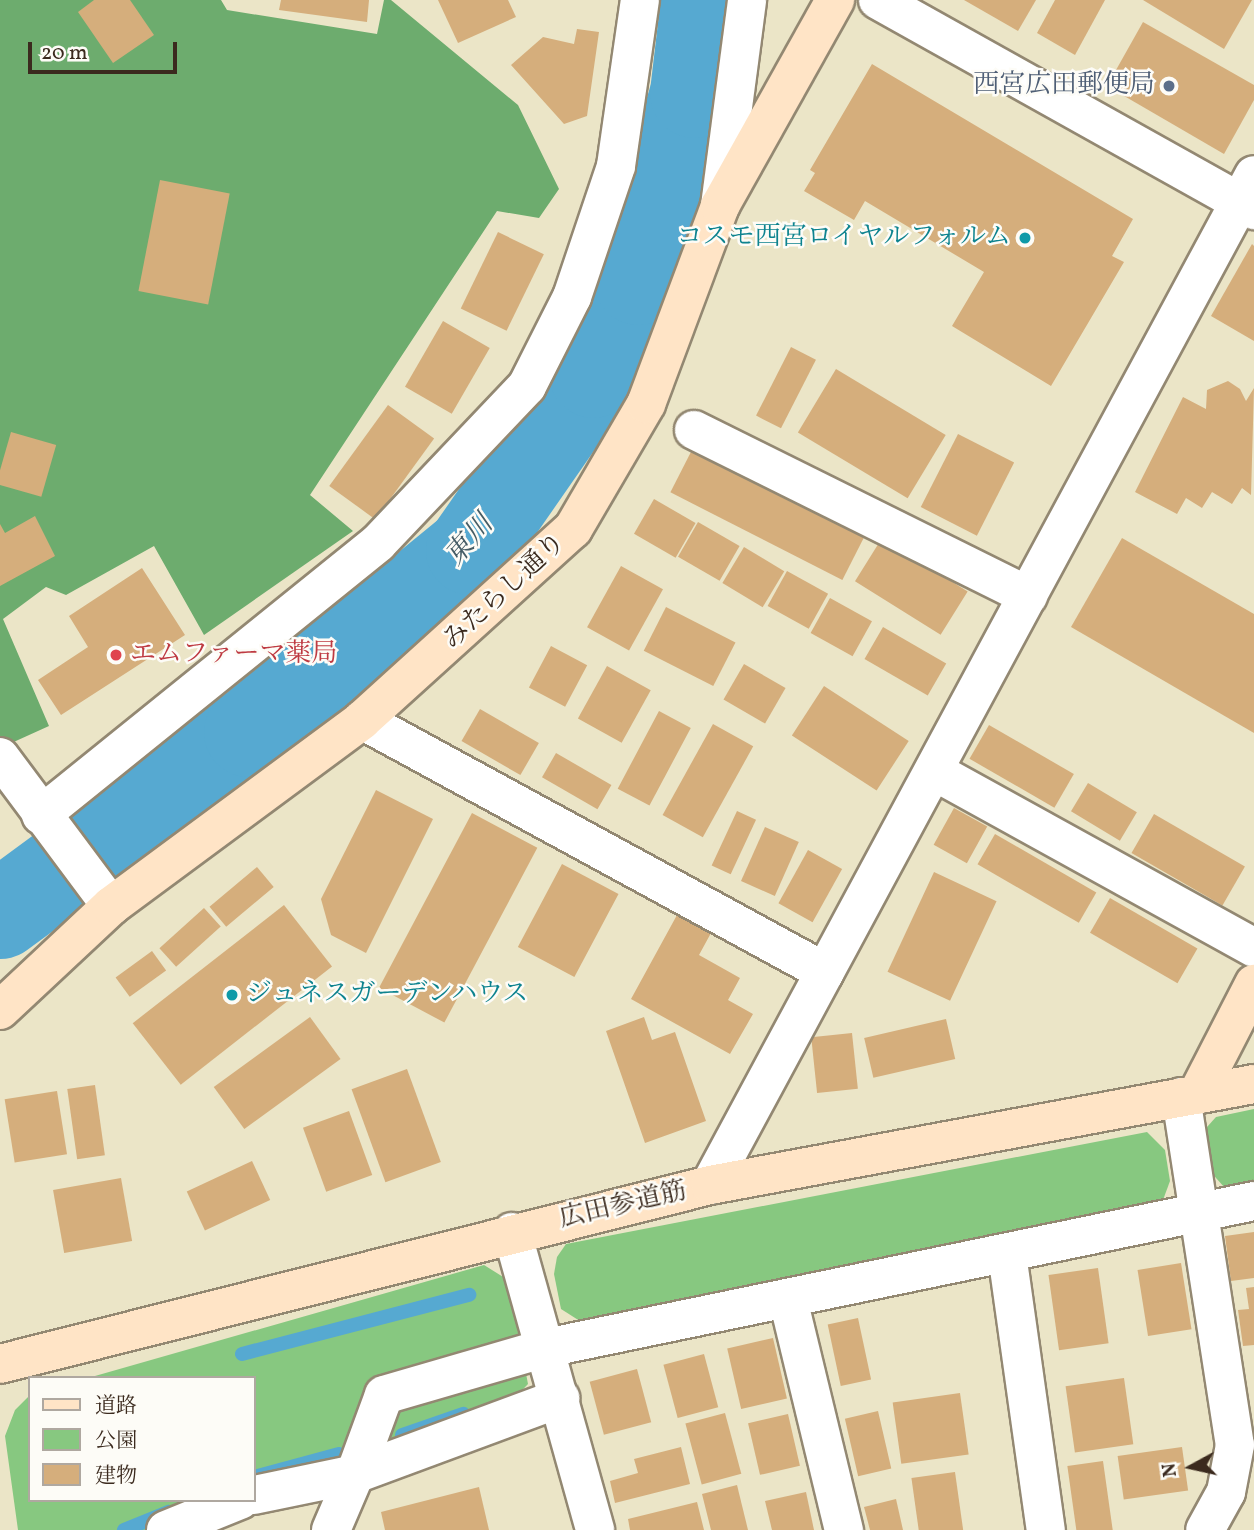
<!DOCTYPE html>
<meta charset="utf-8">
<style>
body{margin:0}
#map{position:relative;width:1254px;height:1530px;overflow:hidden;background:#ebe5c7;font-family:Vollkorn,"Noto Serif JP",serif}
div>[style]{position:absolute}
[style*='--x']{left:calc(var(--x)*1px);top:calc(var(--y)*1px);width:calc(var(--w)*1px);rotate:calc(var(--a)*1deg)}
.green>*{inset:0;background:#87c880}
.forest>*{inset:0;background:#6dac6e}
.stream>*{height:14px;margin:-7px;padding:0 7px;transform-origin:7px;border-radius:7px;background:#56a9d1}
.river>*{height:89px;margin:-44.5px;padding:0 44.5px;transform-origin:44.5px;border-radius:44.5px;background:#56a9d1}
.building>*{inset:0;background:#d5ae7c;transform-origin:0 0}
.roads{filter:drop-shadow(2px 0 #938872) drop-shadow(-2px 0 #938872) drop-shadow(0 2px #938872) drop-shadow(0 -2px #938872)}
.street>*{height:38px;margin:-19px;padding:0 19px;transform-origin:19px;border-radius:19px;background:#fff}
.secondary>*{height:38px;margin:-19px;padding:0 19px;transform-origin:19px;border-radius:19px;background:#ffe4c6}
.dots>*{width:19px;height:19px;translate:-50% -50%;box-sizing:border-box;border:4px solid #fdfcf7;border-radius:50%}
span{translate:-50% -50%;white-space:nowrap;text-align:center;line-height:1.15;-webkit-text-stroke:5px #fdfcf7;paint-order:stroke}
.service-label{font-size:26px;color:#4e5e75}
.right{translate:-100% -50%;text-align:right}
.culture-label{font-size:26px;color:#0d838f}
.left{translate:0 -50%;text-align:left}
.street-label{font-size:26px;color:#3b2a1e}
.health-label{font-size:26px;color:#be3a42}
.water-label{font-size:28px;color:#465d66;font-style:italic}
.legend{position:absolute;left:28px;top:1376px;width:228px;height:126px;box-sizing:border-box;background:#fdfcf7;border:2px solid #afa8a0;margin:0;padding:9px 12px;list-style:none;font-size:21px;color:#3b2a1e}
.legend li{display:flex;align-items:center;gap:14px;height:35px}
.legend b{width:35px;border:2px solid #afa8a0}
.north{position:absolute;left:1156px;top:1432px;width:70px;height:70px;-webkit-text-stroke:5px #fdfcf7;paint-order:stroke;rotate:262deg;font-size:19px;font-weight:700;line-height:28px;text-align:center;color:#3b2a1e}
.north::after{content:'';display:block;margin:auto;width:24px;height:32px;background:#3b2a1e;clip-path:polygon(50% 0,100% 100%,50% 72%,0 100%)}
.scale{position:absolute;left:28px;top:42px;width:149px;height:32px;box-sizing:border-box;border:4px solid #3b2a1e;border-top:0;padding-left:9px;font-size:21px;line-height:24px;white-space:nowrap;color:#3b2a1e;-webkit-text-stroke:5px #fdfcf7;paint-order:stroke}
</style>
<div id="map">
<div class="green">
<i style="clip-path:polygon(1254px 1109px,1254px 1182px,1225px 1188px,1207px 1168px,1203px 1143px,1207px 1127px,1216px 1117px)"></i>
<i style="clip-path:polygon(1147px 1132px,1165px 1150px,1170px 1181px,1163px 1200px,1028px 1233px,583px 1323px,561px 1309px,554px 1274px,557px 1257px,566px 1244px)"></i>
<i style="clip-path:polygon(484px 1265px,508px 1280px,528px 1384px,507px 1406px,254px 1489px,254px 1378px,88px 1378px)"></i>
<i style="clip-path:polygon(30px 1395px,30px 1500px,225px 1500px,150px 1530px,18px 1530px,5px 1436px,15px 1410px)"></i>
</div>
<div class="forest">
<i style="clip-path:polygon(0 0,221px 0,227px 10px,377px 34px,384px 0,391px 0,518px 105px,559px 189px,539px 218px,497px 211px,310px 495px,353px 531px,204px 635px,154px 546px,66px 595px,46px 587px,3px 619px,49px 726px,7px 745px,0 736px)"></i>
</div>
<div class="stream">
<i style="--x:242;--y:1354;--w:235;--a:-14.6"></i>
<i style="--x:402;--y:1435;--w:65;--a:-19"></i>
<i style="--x:254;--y:1477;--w:88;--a:-15.1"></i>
<i style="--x:124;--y:1530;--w:48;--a:-22.2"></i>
</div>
<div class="river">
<i style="--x:0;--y:914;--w:308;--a:-36.3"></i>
<i style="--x:248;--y:732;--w:287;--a:-39.3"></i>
<i style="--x:470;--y:550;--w:216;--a:-55.2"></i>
<i style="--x:593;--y:373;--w:103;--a:-64.2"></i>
<i style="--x:638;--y:280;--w:195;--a:-73.3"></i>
<i style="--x:694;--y:93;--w:94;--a:-83.3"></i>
</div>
<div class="building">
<i style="clip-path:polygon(94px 0,130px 0,154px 35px,113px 63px,78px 12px)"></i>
<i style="clip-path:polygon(281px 0,369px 0,367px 22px,279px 10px)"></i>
<i style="clip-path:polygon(438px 0,508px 0,516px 17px,458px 43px)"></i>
<i style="clip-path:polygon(964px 0,1036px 0,1018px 31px)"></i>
<i style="clip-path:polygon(1055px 0,1105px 0,1075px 55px,1037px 33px)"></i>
<i style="clip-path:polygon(1143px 0,1252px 0,1224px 49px)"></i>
<i style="clip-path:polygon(1143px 22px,1254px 85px,1254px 100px,1224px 154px,1107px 86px)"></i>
<i style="clip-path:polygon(577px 29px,599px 32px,587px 116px,564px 124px,511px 65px,543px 37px,574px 44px)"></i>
<i style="clip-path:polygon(872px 64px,1133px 219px,1112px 256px,1124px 262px,1051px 386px,952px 326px,984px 272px,865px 201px,854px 220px,804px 191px,815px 173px,810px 170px)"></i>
<i style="left:160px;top:180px;width:71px;height:113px;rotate:11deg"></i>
<i style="left:498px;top:232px;width:51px;height:85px;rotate:26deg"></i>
<i style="clip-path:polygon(1252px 244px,1254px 246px,1254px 341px,1211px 316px)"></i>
<i style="left:443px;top:321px;width:54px;height:76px;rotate:30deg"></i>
<i style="left:791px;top:347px;width:28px;height:77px;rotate:27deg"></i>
<i style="left:836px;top:369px;width:128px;height:74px;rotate:31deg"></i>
<i style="clip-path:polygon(1228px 381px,1240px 389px,1246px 401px,1254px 388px,1251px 495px,1242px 488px,1232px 504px,1212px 492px,1202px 508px,1186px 498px,1177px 514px,1135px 492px,1183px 397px,1206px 409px,1207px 390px)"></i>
<i style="left:388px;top:405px;width:57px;height:100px;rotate:36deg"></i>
<i style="left:11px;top:432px;width:47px;height:54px;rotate:16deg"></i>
<i style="left:958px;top:434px;width:63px;height:82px;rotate:27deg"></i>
<i style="left:694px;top:446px;width:193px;height:52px;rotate:27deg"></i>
<i style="left:654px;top:499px;width:48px;height:40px;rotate:30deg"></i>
<i style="clip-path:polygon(35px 516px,55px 556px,0 586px,0 524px,5px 533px)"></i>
<i style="left:698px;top:522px;width:48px;height:40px;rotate:30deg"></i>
<i style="left:882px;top:538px;width:101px;height:51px;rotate:32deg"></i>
<i style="clip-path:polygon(1122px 538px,1254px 614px,1254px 733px,1071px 627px)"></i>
<i style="left:744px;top:547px;width:47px;height:42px;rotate:31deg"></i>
<i style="left:621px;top:566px;width:48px;height:70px;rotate:29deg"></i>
<i style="clip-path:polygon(142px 568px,185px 635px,61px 715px,38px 680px,88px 647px,69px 616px)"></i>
<i style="left:787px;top:571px;width:47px;height:40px;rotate:29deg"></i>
<i style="left:830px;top:598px;width:48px;height:40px;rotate:29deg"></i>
<i style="left:666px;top:607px;width:78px;height:49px;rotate:27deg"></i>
<i style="left:883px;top:627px;width:73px;height:37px;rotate:30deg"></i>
<i style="left:551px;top:646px;width:41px;height:47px;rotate:28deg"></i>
<i style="left:744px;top:664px;width:48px;height:41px;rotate:30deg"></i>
<i style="left:607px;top:666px;width:50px;height:60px;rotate:29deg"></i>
<i style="left:824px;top:686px;width:101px;height:59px;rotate:33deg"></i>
<i style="left:480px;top:709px;width:68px;height:37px;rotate:30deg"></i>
<i style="left:659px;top:711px;width:36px;height:88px;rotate:28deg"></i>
<i style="left:713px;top:724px;width:46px;height:104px;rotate:29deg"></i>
<i style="left:989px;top:725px;width:98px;height:39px;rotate:30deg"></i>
<i style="left:556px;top:753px;width:64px;height:28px;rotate:30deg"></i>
<i style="left:1088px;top:783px;width:57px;height:33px;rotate:31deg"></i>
<i style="clip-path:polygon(376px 790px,433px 819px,366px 953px,331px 935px,321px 899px)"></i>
<i style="left:954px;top:808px;width:38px;height:42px;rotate:29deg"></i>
<i style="left:737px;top:811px;width:21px;height:60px;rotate:25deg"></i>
<i style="left:472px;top:813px;width:74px;height:198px;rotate:28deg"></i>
<i style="left:1154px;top:814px;width:105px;height:45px;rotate:30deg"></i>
<i style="left:765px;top:827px;width:37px;height:59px;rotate:24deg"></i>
<i style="left:995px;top:834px;width:117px;height:35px;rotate:30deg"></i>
<i style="left:808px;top:850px;width:39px;height:61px;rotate:29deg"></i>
<i style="left:562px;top:864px;width:64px;height:94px;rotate:28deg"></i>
<i style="left:257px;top:867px;width:26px;height:62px;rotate:50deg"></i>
<i style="left:934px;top:872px;width:69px;height:110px;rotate:25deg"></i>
<i style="left:1110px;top:898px;width:101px;height:40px;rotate:30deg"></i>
<i style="left:284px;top:905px;width:78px;height:192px;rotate:52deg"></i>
<i style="left:204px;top:908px;width:25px;height:60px;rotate:48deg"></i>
<i style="clip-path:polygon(677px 915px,711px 933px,699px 955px,740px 978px,728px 1000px,753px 1014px,730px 1054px,631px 999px)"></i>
<i style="left:152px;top:951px;width:24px;height:45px;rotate:54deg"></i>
<i style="left:310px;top:1017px;width:52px;height:119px;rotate:54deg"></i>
<i style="clip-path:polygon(644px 1017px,652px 1040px,675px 1032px,706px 1121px,645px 1143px,606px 1031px)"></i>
<i style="left:946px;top:1019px;width:41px;height:84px;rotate:77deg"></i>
<i style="left:852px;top:1033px;width:56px;height:41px;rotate:84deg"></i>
<i style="left:407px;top:1069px;width:99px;height:59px;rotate:70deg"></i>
<i style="left:95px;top:1085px;width:71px;height:28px;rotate:82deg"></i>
<i style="left:57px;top:1091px;width:64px;height:53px;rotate:81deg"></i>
<i style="left:349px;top:1111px;width:68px;height:49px;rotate:70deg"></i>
<i style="left:252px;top:1161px;width:43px;height:72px;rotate:65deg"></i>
<i style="left:121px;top:1178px;width:64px;height:69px;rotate:80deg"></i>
<i style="clip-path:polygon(1254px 1232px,1254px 1278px,1231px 1281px,1225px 1236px)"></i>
<i style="left:1181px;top:1263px;width:67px;height:44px;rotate:81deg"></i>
<i style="left:1098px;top:1268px;width:76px;height:50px;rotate:82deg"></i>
<i style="clip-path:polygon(1254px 1287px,1254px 1345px,1243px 1346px,1238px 1310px,1249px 1309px,1246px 1288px)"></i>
<i style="left:858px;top:1318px;width:63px;height:31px;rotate:78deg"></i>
<i style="left:773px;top:1338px;width:62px;height:47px;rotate:77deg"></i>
<i style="left:704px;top:1354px;width:55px;height:42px;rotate:75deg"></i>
<i style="left:637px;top:1369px;width:55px;height:49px;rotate:75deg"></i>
<i style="left:1124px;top:1378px;width:67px;height:59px;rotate:82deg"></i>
<i style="left:960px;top:1393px;width:62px;height:68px;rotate:82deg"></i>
<i style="left:878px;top:1411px;width:59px;height:34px;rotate:77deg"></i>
<i style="left:725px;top:1413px;width:63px;height:41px;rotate:75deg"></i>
<i style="left:788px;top:1414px;width:53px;height:41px;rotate:77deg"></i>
<i style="clip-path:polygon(681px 1447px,690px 1484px,615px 1503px,610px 1481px,638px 1473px,634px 1459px)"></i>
<i style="left:1182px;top:1447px;width:44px;height:65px;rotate:82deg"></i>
<i style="left:1103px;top:1461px;width:70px;height:36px;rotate:82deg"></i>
<i style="left:955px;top:1472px;width:59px;height:44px;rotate:82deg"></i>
<i style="clip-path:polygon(737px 1485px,748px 1530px,711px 1530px,702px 1494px)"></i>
<i style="clip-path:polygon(479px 1487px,489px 1530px,385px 1530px,381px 1512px)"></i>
<i style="clip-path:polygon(806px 1492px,814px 1530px,772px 1530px,765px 1501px)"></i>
<i style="clip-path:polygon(896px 1499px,903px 1530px,870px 1530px,864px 1507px)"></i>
<i style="clip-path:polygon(697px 1502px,704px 1530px,630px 1530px,628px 1519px)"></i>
</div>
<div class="roads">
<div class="street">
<i style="--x:878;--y:0;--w:431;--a:29.2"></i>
<i style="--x:720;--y:206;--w:208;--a:-82.5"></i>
<i style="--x:694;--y:430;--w:373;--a:26.4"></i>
<i style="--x:362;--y:720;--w:527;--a:28.56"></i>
<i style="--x:0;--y:757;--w:186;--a:53.3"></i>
<i style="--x:934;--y:771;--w:366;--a:28.9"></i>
<i style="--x:41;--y:815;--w:433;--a:-38.9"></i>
<i style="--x:378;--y:543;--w:216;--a:-46.5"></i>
<i style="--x:527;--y:386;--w:100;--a:-63.2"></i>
<i style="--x:572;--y:297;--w:138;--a:-71.4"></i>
<i style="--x:616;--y:166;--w:168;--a:-81.8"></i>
<i style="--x:1181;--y:1097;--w:352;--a:81.2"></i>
<i style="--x:1235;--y:1445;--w:48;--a:100.8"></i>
<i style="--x:1226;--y:1492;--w:43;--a:118.9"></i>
<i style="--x:710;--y:1185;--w:1147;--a:-61.69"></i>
<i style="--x:512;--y:1232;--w:309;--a:74.4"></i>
<i style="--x:1007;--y:1254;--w:279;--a:82"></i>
<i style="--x:788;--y:1299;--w:238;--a:76.4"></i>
<i style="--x:254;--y:1495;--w:103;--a:-11.7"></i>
<i style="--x:355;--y:1474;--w:84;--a:-69.8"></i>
<i style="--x:384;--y:1395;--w:169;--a:-16.2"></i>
<i style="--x:546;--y:1348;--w:723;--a:-11.73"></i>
<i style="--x:166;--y:1530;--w:80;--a:-22.1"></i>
<i style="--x:331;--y:1530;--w:61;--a:-66.8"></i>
<i style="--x:355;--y:1474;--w:219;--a:-20.3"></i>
</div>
<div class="secondary">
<i style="--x:0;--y:1010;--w:152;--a:-43.1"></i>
<i style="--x:111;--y:906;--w:312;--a:-36.5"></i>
<i style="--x:362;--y:720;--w:285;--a:-42.2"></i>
<i style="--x:573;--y:529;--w:145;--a:-59.7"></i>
<i style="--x:646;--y:404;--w:211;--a:-69.5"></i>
<i style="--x:720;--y:206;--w:236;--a:-60.8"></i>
<i style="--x:1197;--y:1095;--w:125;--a:-62.8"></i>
<i style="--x:0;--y:1364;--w:732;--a:-14.15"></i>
<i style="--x:710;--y:1185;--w:553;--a:-10.52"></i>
</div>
</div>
<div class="dots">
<i style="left:1169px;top:86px;background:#5c6f8a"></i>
<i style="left:1025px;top:238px;background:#0f9aa8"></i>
<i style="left:116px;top:655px;background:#e0444e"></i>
<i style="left:232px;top:995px;background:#0f9aa8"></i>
</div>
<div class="service-label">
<span class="right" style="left:1155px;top:86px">西宮広田郵便局</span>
</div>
<div class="culture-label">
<span class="right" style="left:1011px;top:238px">コスモ西宮ロイヤルフォルム</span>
<span class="left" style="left:246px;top:995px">ジュネスガーデンハウス</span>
</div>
<div class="street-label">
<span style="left:505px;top:592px;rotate:-43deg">みたらし通り</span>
<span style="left:623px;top:1206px;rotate:-13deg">広田参道筋</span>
</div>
<div class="health-label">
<span class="left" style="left:130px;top:655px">エムファーマ薬局</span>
</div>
<div class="water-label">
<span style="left:470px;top:541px;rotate:-49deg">東川</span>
</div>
<ul class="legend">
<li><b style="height:9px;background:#ffe4c6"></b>道路</li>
<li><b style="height:19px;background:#87c880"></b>公園</li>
<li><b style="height:19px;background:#d5ae7c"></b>建物</li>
</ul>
<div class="north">N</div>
<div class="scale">20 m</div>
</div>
